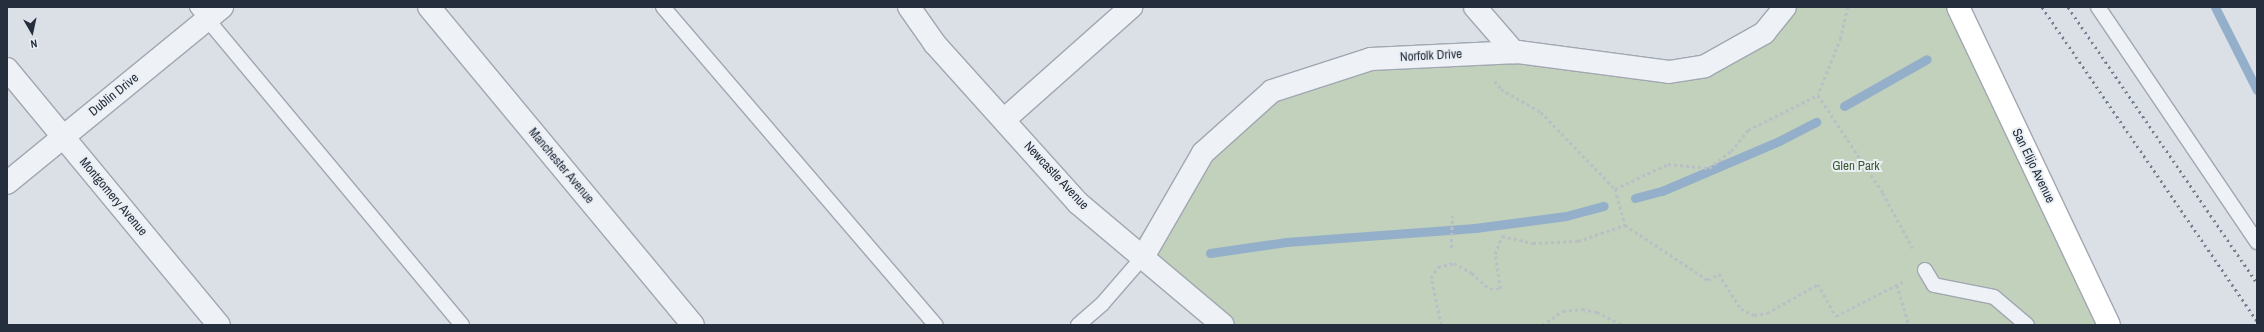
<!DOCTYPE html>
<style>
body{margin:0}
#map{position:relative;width:2264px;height:332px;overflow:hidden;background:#dbe0e7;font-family:"Archivo Narrow",sans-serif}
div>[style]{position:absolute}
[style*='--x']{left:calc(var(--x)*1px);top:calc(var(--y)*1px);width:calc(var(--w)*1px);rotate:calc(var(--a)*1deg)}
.green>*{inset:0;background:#c2d1bc}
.stream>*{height:9px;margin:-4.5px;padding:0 4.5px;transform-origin:4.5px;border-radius:4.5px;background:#94afc9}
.path>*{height:2.5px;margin-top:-1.25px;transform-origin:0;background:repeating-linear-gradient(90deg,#babec5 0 3px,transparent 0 6px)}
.roads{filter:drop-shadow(1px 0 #a1a7b1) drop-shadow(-1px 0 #a1a7b1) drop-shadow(0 1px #a1a7b1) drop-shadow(0 -1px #a1a7b1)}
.service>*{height:14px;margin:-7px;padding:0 7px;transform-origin:7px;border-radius:7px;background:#eef1f5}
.minor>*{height:22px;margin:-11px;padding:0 11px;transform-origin:11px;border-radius:11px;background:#eef1f5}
.secondary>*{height:22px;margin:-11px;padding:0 11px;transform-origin:11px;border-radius:11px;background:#fff}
.rail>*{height:3px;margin-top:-1.5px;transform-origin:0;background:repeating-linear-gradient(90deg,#748091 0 2px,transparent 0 6px)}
span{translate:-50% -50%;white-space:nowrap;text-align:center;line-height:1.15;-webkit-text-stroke:4px #eaeff4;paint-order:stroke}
.street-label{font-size:13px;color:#252e3d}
.park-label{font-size:13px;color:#3a5a31}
.frame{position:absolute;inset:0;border:8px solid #252e3d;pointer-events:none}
.north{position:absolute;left:12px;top:12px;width:40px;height:40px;-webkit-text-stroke:3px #eaeff4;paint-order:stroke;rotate:171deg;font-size:11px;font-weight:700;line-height:16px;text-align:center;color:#252e3d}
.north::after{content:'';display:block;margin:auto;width:14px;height:18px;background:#252e3d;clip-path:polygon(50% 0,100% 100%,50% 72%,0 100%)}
</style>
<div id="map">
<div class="green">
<i style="clip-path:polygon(1786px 7px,1954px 7px,2119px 325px,1218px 325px,1132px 248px,1187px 168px,1271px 92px,1435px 52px,1703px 66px)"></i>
</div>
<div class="stream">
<i style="--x:2215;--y:7;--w:93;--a:63.2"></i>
<i style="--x:1844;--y:106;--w:95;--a:-29.5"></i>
<i style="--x:1635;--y:198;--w:28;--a:-15"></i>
<i style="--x:1662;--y:191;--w:127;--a:-23.1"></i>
<i style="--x:1779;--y:141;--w:42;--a:-27.2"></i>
<i style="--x:1210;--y:253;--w:77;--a:-8.2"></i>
<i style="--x:1286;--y:242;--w:190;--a:-4.2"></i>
<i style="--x:1475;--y:228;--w:92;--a:-7.5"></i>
<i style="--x:1566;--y:216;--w:39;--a:-15"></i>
</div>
<div class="path">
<i style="--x:1848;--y:7;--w:32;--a:103"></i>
<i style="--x:1841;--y:38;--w:61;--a:112"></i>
<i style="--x:1818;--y:95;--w:118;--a:56.4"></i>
<i style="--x:1883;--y:193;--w:65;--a:61.5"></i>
<i style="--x:1495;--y:81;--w:10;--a:53"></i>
<i style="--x:1501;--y:89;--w:46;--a:29.9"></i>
<i style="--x:1541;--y:112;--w:107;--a:46.1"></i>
<i style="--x:1615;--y:189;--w:59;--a:-25.3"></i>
<i style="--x:1668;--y:164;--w:41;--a:5.6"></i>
<i style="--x:1709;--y:168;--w:28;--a:-38"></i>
<i style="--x:1731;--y:151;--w:27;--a:-51"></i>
<i style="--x:1748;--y:130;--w:78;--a:-26.6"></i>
<i style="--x:1615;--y:189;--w:37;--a:74"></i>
<i style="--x:1625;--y:225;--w:100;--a:33.5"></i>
<i style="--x:1708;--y:280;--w:13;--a:-29"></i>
<i style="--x:1719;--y:274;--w:41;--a:57.8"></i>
<i style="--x:1741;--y:309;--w:14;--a:25"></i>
<i style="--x:1754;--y:315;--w:13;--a:-9"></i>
<i style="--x:1767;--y:313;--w:59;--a:-29.6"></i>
<i style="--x:1818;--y:284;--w:37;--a:61"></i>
<i style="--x:1836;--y:316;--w:76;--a:-27.2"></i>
<i style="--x:1451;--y:248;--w:32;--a:-88"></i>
<i style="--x:1897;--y:285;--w:42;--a:73.3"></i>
<i style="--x:1441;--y:325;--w:48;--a:-102"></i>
<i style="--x:1431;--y:278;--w:13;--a:-58"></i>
<i style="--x:1438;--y:267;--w:16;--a:-14"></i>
<i style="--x:1454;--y:263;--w:21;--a:29"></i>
<i style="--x:1472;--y:273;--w:24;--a:42"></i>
<i style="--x:1490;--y:289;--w:10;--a:0"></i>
<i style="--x:1500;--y:289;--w:35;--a:-98"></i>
<i style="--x:1495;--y:254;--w:19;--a:-69"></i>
<i style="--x:1502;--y:236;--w:32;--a:13"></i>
<i style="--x:1533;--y:243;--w:45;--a:-2.5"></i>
<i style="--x:1578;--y:241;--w:50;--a:-18.8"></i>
<i style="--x:1542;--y:325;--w:25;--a:-34"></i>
<i style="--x:1563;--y:311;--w:19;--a:-6"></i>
<i style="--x:1582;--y:309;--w:15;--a:11"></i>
<i style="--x:1597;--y:312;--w:28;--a:27"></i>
</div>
<div class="roads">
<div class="service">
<i style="--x:197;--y:7;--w:414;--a:50.2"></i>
<i style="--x:663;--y:7;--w:419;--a:49.4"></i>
<i style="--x:2098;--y:7;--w:284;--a:55.9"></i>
<i style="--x:1925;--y:270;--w:17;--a:59"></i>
<i style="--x:1934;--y:285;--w:61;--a:11.3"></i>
<i style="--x:1994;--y:297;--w:43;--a:40.3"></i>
<i style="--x:1078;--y:325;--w:33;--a:-41"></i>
<i style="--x:1103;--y:303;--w:61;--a:-49"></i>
</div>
<div class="minor">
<i style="--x:429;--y:7;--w:413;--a:50.3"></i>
<i style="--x:909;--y:7;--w:45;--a:54.9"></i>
<i style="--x:935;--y:44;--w:214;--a:48"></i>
<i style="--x:1078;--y:203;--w:189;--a:40.1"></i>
<i style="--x:1475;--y:7;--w:60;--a:49.1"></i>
<i style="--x:7;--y:69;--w:332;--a:50.4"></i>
<i style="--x:1005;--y:119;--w:169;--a:-41.6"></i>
<i style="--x:7;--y:183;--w:278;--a:-39.3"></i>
<i style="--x:1143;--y:257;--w:120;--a:-60"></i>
<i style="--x:1203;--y:153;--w:93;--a:-41.9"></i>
<i style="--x:1272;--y:91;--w:104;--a:-17.9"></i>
<i style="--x:1371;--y:59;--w:147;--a:-2.7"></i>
<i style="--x:1518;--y:52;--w:152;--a:7.5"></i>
<i style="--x:1669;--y:72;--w:36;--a:-9"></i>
<i style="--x:1705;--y:66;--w:68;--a:-29.2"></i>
<i style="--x:1764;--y:33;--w:33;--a:-51"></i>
</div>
<div class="secondary">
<i style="--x:1958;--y:7;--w:352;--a:64.6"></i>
</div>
</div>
<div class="rail">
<i style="--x:2042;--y:7;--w:381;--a:55.6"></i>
<i style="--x:2068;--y:7;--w:335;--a:55.6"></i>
</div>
<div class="street-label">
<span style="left:1431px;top:56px;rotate:-3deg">Norfolk Drive</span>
<span style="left:114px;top:95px;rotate:-39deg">Dublin Drive</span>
<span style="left:561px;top:166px;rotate:50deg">Manchester Avenue</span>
<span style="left:2033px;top:166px;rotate:64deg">San Elijo Avenue</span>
<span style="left:1056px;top:176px;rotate:47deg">Newcastle Avenue</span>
<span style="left:113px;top:197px;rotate:50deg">Montgomery Avenue</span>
</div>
<div class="park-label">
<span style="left:1856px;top:166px">Glen Park</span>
</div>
<div class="frame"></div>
<div class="north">N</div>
</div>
